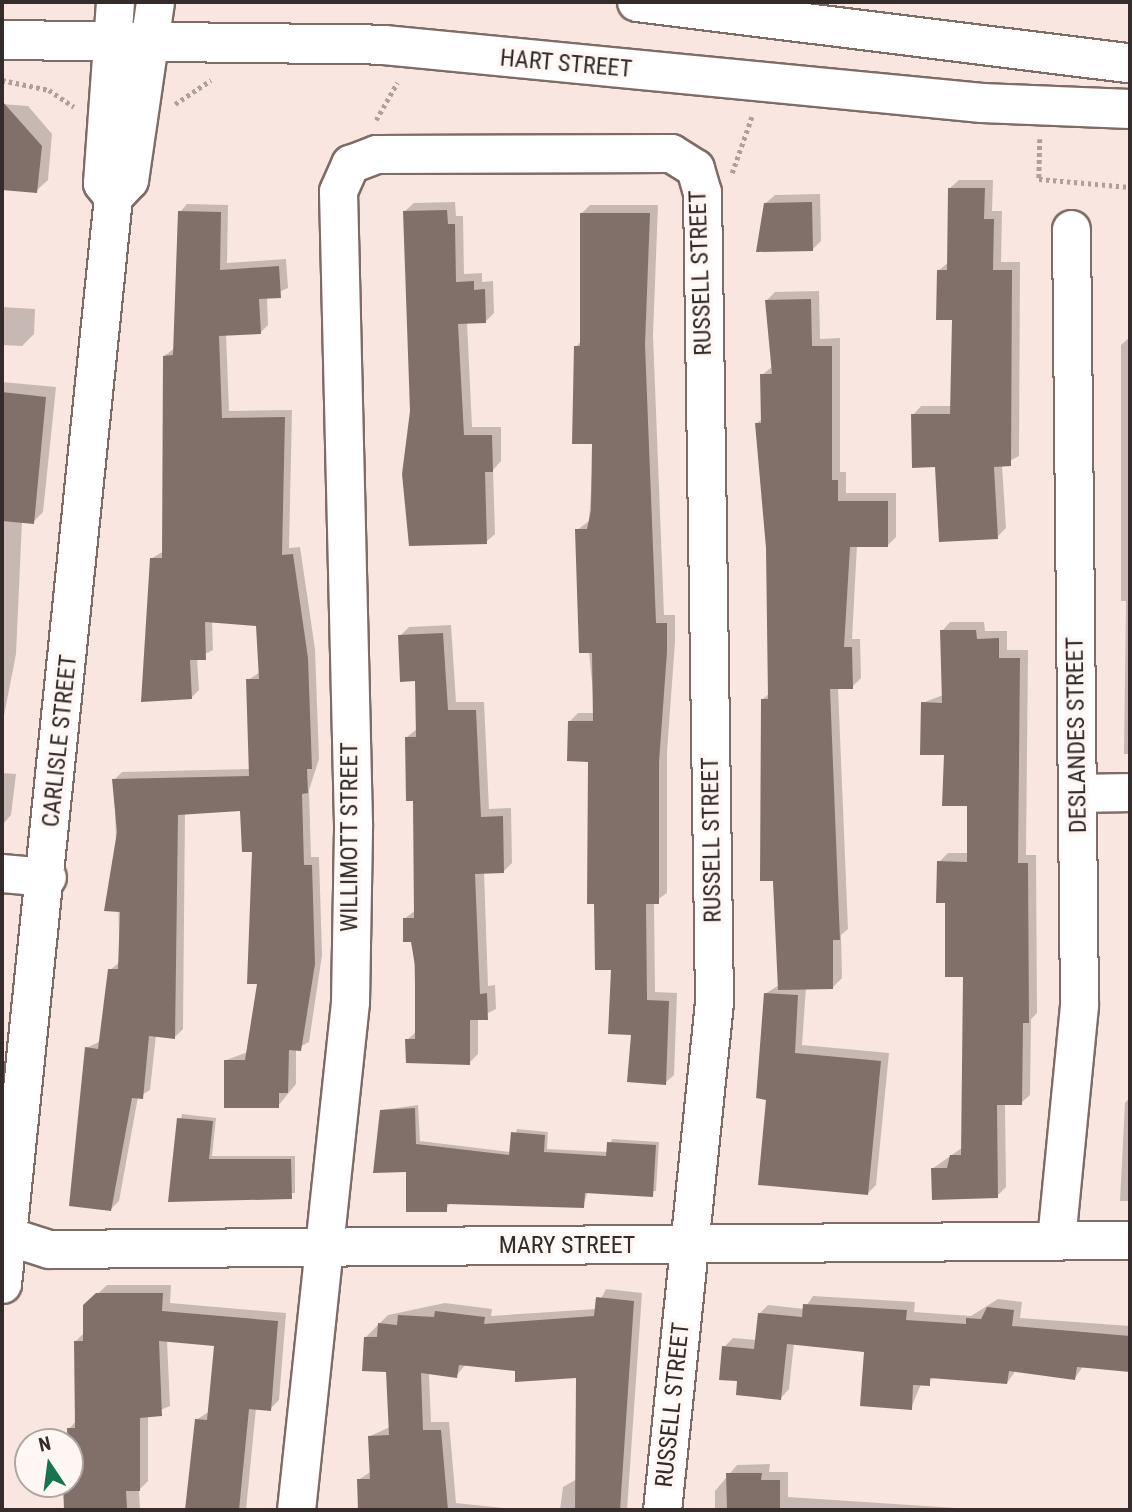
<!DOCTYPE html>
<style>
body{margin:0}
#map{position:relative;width:1132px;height:1512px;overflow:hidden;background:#fae6e0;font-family:"Roboto Condensed",sans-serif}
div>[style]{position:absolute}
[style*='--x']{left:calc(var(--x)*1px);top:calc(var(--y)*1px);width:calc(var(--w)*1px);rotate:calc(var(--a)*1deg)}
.shadow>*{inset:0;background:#0003}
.building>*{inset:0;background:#81706a}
.path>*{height:4.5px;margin-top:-2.25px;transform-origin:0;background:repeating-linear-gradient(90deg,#ae9f9b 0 3.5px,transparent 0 7px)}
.roads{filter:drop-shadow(2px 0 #7e6c67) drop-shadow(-2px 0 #7e6c67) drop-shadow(0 2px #7e6c67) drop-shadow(0 -2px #7e6c67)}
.minor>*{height:37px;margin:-18.5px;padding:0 18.5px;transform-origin:18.5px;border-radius:18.5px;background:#fff}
.major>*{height:38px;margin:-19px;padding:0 19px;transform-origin:19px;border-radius:19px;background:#fff}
span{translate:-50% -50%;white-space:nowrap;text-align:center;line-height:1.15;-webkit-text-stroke:7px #fff7f4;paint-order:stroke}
.street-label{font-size:24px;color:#332c2a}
.frame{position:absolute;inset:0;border:4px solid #332c2a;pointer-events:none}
.north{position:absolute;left:14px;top:1428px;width:70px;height:70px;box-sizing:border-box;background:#fff7f4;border:2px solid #ada6a3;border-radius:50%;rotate:347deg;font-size:19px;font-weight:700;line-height:28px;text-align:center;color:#332c2a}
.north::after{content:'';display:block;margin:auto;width:24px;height:32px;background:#17754b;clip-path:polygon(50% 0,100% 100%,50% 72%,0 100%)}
</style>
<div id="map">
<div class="shadow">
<i style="clip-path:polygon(2px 104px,28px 106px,52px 134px,48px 180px,36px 191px,2px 188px)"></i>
<i style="clip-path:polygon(959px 180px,993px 180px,992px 211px,1002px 211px,1001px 262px,1020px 262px,1019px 456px,1002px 465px,1006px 528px,997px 537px,936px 466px,913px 415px,921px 406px,952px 406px,954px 318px,938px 271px,949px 262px,950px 188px)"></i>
<i style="clip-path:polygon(820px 194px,821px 241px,812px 250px,766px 203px,775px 195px)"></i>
<i style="clip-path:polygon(455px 202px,456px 216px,463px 216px,464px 274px,482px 273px,482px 282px,493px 281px,494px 313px,486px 321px,467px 322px,472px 427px,501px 427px,501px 461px,493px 470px,495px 534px,486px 542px,412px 411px,405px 211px,414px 203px)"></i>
<i style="clip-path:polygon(187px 204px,228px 205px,227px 263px,286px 259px,288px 288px,267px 297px,268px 325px,260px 333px,226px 334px,229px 411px,292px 410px,289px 548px,300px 547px,315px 649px,319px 759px,309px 790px,311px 857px,319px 857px,322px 955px,309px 1042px,296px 1049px,296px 1084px,278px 1106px,226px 1060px,248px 1052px,259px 982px,254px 850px,242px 809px,185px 813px,183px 1029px,175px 1037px,156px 1035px,150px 1090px,138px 1097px,119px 1201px,111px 1209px,86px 1048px,101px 1041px,110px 970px,120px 962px,114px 780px,122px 772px,250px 769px,248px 680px,260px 672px,257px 625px,212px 621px,213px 650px,197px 658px,199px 690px,191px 698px,142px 701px,152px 558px,164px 551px,164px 356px,175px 348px,180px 212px)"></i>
<i style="clip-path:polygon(590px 205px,658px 205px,653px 335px,664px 615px,675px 615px,675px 642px,667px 752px,667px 893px,654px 902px,655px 992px,677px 993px,674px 1075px,665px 1083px,633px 1033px,612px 968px,590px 760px,569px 722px,578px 713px,595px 713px,577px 530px,589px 521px,594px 442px,576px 347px,582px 340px,582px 213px)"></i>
<i style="clip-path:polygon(819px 291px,820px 339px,840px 338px,840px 472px,846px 472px,846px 493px,896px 493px,896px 537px,888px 545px,857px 545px,852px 639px,860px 639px,861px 678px,852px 687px,838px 687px,848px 929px,841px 935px,842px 978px,833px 987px,806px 987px,802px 1045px,889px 1053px,876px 1185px,867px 1194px,768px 1098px,765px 994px,779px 985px,763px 699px,770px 693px,768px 548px,757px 423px,763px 418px,762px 375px,773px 366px,767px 300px,775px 292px)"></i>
<i style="clip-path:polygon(1130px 306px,1130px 754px,1124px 754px,1126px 601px,1121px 601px,1121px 345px,1130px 337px)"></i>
<i style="clip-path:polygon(2px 307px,35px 309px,34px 334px,22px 346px,2px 345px)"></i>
<i style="clip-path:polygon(2px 382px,56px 387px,43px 512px,33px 522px,22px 521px,16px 654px,2px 726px)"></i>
<i style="clip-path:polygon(950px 622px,984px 622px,985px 631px,1007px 631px,1007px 650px,1028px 650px,1026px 855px,1036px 855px,1037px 1013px,1031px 1019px,1030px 1095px,1021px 1103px,1005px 1103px,1006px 1187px,997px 1196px,932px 1169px,963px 1147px,965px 976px,939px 862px,948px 853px,969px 853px,969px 804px,922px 703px,943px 695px,942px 631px)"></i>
<i style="clip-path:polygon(451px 625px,456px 702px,484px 702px,489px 809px,511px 808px,512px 863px,503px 872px,484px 872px,488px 986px,495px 985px,496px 1009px,478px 1018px,478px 1054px,469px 1063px,407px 1040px,417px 1031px,413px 940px,404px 919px,416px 910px,415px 799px,407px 737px,417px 729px,417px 679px,400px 636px,409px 627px)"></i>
<i style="clip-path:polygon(2px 773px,16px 774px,11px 815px,3px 824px)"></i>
<i style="clip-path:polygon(1130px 1097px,1130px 1201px,1120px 1201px,1125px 1103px)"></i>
<i style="clip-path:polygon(418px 1105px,420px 1141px,511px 1152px,517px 1129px,548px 1132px,547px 1149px,608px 1152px,612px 1139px,659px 1142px,656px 1191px,588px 1191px,583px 1206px,450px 1202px,446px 1210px,407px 1171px,382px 1110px)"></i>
<i style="clip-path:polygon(182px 1114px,216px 1118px,212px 1156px,295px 1156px,295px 1193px,170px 1200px)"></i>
<i style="clip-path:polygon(107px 1285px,171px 1285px,170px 1303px,286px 1313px,279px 1400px,270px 1409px,256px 1408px,246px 1510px,187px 1510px,196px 1420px,210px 1411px,216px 1344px,167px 1340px,170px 1406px,148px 1415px,148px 1481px,139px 1490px,140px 1510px,66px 1510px,69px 1429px,76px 1421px,76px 1341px,84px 1333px,85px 1306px)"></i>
<i style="clip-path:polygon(606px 1289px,642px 1293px,627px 1510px,560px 1510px,563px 1487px,577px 1479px,577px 1376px,466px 1364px,456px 1376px,429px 1373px,431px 1422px,449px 1422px,456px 1503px,521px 1510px,359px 1510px,358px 1480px,372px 1471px,370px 1436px,390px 1427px,388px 1371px,366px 1337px,388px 1315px,445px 1303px,492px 1309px,491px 1316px,596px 1309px)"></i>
<i style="clip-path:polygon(813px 1296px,915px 1302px,914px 1312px,971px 1316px,998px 1299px,1022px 1302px,1020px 1318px,1130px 1326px,1130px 1396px,1130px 1370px,1084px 1365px,1075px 1378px,1016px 1370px,1007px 1383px,936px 1377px,921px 1384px,911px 1408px,866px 1350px,794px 1343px,789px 1389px,781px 1398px,739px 1380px,724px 1347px,733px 1338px,757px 1340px,760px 1313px,768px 1305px,804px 1309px)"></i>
<i style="clip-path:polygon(770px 1464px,769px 1472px,788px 1472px,788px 1497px,986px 1510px,715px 1510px,715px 1491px,737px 1465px)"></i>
</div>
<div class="building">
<i style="clip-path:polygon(2px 101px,42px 146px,37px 193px,2px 190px)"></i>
<i style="clip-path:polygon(948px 188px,985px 188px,984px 219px,994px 219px,993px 270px,1012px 270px,1011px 466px,994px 467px,998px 539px,939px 542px,935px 467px,912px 468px,911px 414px,950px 414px,952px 320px,936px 320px,937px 270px,947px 270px)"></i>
<i style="clip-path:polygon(812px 202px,813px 251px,756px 252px,764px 203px)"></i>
<i style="clip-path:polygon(447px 210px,448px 224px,455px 224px,456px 282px,474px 281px,474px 290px,485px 289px,486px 323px,458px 324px,464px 435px,492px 435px,493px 472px,485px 472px,487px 544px,409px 546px,402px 474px,410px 411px,403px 211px)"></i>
<i style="clip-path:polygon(178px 211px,221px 212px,220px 270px,279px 266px,281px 298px,259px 299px,261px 334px,219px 336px,222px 418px,285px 417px,282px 555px,293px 554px,308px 658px,312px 769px,307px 769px,308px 793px,302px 794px,304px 865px,312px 865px,315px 964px,301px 1051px,289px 1050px,288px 1093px,279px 1093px,279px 1108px,224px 1108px,224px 1060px,245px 1060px,257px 984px,247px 984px,252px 852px,242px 852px,240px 811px,178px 815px,175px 1039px,149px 1036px,143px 1099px,132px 1098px,111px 1211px,69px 1206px,85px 1047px,98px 1049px,108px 969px,118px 969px,120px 912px,104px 911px,117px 832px,112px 779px,249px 776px,246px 679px,259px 679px,256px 626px,205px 622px,206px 660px,190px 660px,192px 699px,141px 702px,150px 558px,162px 558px,163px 356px,173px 355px)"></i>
<i style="clip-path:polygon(580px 213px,650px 213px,645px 345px,656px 623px,667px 623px,667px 652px,659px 762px,659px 904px,646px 904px,647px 1000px,669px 1001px,666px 1085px,627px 1082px,631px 1035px,608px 1034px,611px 970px,595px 970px,594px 904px,587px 904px,588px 762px,567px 761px,568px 721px,593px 721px,592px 653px,579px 653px,575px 529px,587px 529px,591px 510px,592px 444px,572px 444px,574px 346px,580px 346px)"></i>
<i style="clip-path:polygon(811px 299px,812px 346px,832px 346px,832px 480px,838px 480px,838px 501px,888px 501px,888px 547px,850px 547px,844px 647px,852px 647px,853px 689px,830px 689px,840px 940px,833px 940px,833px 989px,778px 990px,773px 881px,760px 881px,761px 699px,768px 699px,766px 548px,755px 423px,761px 423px,760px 374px,772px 374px,765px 300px)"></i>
<i style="clip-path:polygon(2px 392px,46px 397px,34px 524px,2px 521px)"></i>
<i style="clip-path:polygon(940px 630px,976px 630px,977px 639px,999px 638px,999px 658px,1020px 658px,1018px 863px,1028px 863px,1029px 1023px,1023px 1023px,1022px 1105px,997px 1105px,998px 1198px,932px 1200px,931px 1168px,947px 1168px,950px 1155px,961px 1155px,963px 977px,945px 977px,945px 903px,936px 903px,937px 861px,967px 862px,967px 806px,942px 806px,944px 755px,920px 755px,921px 702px,942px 703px)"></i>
<i style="clip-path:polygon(443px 633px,448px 710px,476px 710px,481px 817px,503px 816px,504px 873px,475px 874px,480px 994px,487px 993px,488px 1020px,470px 1020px,470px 1065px,406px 1063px,405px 1039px,415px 1039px,415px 965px,411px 942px,403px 942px,403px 918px,414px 918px,413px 801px,406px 801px,405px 737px,416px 737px,415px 681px,400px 682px,398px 635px)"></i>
<i style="clip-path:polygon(764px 993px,798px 995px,795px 1053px,881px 1061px,868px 1195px,758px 1185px,766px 1100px,756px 1098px)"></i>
<i style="clip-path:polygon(415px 1108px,416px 1144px,509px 1155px,511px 1132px,545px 1135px,544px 1152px,606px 1156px,607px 1142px,656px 1145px,653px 1197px,585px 1193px,584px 1208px,447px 1204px,447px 1212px,406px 1212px,406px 1172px,373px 1173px,380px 1110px)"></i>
<i style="clip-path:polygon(177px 1118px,213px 1121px,209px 1159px,291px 1159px,292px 1199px,168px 1202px)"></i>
<i style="clip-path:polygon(96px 1293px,163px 1293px,162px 1311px,278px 1321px,271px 1411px,249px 1409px,239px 1510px,185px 1510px,195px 1419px,207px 1420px,214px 1346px,159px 1341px,162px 1416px,140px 1418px,140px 1491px,126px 1491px,127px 1508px,64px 1510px,63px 1484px,70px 1484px,67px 1428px,75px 1428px,74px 1341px,83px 1341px,83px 1305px)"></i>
<i style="clip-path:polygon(596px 1297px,634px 1301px,620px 1510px,575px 1510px,576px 1378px,515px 1382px,515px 1371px,459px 1365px,457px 1378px,421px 1373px,423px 1430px,441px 1430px,448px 1510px,358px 1510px,357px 1479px,370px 1479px,368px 1436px,389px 1435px,386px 1372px,362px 1371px,364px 1337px,377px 1337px,378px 1323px,397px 1325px,398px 1315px,434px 1317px,435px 1311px,485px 1317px,484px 1324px,594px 1316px)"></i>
<i style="clip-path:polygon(803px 1304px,907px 1310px,906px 1320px,966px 1324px,966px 1318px,981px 1319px,987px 1307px,1014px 1310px,1012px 1326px,1130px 1336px,1130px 1372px,1077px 1367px,1075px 1380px,1009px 1371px,1007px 1384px,930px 1378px,930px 1386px,913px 1385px,912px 1410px,860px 1406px,864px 1352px,787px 1344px,781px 1400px,736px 1395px,737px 1381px,719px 1380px,722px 1346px,754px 1349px,758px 1313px,802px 1317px)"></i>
<i style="clip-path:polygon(726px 1473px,762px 1473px,761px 1480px,780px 1480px,780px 1510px,727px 1510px)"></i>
</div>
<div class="path">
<i style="--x:2;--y:80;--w:48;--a:12"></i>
<i style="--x:49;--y:90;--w:30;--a:34"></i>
<i style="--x:175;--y:104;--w:43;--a:-33.7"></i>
<i style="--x:376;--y:120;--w:43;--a:-60.4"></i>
<i style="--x:1040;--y:139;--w:40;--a:91.4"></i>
<i style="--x:1039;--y:179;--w:91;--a:5"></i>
<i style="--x:732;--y:173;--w:60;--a:-70.7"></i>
</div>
<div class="roads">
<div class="minor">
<i style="--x:113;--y:197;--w:18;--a:-128"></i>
<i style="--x:102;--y:183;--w:181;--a:-85.9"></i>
<i style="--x:1078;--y:793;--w:52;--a:-1.1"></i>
<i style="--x:2;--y:873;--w:45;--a:5.1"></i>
<i style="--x:2;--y:1234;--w:49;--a:17.7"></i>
<i style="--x:49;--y:1249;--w:1081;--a:-0.48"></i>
<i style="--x:1056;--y:1240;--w:236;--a:-84.4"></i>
<i style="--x:1079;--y:1005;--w:776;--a:-90.59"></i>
<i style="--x:2;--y:1284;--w:1093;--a:-84.17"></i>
<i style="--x:113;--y:197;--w:23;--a:-47"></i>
<i style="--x:129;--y:180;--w:180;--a:-81.7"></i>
<i style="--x:296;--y:1510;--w:511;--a:-83.93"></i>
<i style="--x:350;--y:1002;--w:179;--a:-89"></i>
<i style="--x:353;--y:823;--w:632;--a:-91.36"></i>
<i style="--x:338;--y:191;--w:30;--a:-66"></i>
<i style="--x:350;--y:164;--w:28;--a:-21"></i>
<i style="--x:376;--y:154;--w:295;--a:-0.2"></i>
<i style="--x:671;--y:153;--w:28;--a:32"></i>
<i style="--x:695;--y:168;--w:25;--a:74"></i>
<i style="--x:702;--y:192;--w:810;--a:89.15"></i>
<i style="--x:714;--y:1002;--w:511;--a:95.84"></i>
</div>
<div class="major">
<i style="--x:637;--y:2;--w:497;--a:7.1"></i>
<i style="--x:2;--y:40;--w:382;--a:0.7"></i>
<i style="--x:384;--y:45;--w:601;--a:5.54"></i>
<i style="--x:982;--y:103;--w:148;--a:2.3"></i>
</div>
</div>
<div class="street-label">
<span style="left:566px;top:64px;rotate:5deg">HART STREET</span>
<span style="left:701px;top:273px;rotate:-92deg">RUSSELL STREET</span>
<span style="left:1077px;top:735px;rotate:-91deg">DESLANDES STREET</span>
<span style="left:60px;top:741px;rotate:-84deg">CARLISLE STREET</span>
<span style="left:350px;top:837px;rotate:-90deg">WILLIMOTT STREET</span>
<span style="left:712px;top:840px;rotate:-91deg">RUSSELL STREET</span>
<span style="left:567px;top:1246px">MARY STREET</span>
<span style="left:673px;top:1405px;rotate:-84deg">RUSSELL STREET</span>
</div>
<div class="frame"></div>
<div class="north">N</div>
</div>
